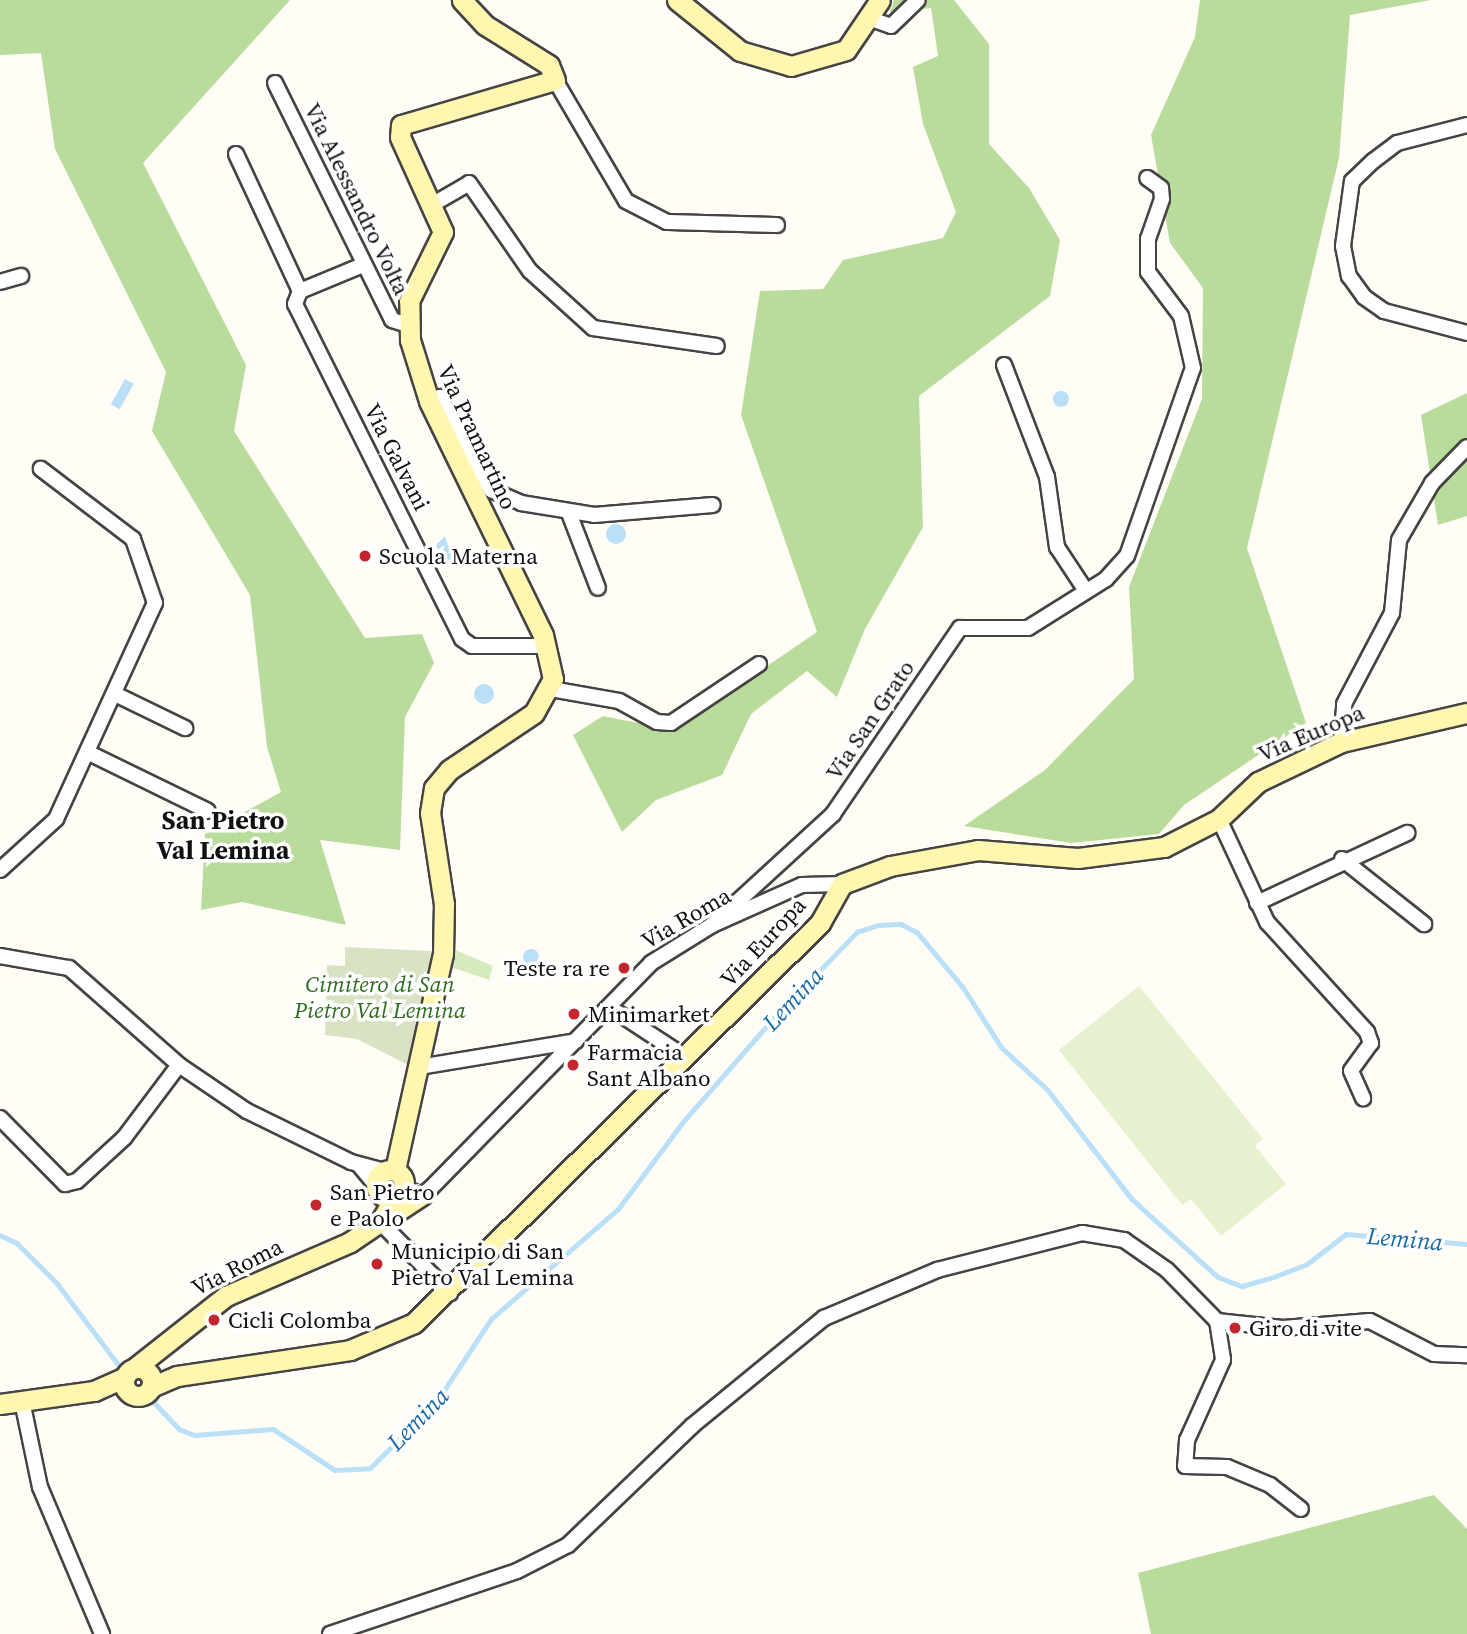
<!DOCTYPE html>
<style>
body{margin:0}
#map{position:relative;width:1467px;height:1634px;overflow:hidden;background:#fffdf5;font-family:"Source Serif 4",serif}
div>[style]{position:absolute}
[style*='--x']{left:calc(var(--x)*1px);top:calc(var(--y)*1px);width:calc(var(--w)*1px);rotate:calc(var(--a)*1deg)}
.green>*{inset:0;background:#d5ebbd}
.forest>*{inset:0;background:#b9dc9c}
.cemetery>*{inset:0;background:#d9e3c4}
.pitch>*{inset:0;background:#e6f2cf}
.water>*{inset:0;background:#b9e0f7;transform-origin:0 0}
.round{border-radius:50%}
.stream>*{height:4.5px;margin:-2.25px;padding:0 2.25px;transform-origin:2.25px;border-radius:2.25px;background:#b9e0f7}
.roads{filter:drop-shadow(2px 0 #444) drop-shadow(-2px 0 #444) drop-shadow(0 2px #444) drop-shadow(0 -2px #444)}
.street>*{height:14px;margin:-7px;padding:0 7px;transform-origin:7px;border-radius:7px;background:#fff}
.secondary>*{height:19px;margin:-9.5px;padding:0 9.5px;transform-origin:9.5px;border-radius:9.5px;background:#fff6b0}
.secondary>.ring{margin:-9.5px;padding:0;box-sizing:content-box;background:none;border:19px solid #fff6b0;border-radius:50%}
.dots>*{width:19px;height:19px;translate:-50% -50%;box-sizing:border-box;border:4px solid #fff;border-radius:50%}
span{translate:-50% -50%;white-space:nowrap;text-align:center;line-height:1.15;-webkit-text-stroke:7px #fff;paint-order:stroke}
.street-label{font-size:23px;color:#111}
.poi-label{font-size:23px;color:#111}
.left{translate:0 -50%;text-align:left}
.right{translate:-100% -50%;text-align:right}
.park-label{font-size:23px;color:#2f6b1f;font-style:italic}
.water-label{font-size:24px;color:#1768a6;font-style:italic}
.quarter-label{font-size:26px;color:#111;font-weight:700}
</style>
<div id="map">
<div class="green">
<i style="clip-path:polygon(453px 949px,493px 966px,489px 980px,451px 967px)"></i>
</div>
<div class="forest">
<i style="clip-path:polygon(0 0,290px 0,143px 163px,246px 365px,234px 431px,365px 638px,422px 634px,434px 663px,405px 717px,400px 850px,320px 840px,346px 925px,242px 902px,201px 910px,205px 834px,281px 792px,267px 747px,250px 595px,152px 431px,166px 372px,55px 149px,41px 53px,0 55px)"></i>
<i style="clip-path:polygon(894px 0,954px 0,989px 44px,989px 144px,1029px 188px,1060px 240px,1050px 296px,919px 396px,923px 527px,865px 629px,837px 697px,807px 671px,751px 714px,722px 775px,656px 800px,622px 832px,573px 735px,603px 716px,673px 730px,817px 632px,741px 415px,760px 291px,823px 289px,843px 260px,943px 238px,956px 212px,923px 124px,913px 67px,938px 56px,931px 8px,916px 10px,885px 31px)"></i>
<i style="clip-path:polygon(1200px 0,1431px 0,1350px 15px,1339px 158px,1247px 548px,1306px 723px,1184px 805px,1159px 834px,1071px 843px,964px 826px,1045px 770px,1134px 679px,1129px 587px,1202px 399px,1203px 288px,1170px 243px,1151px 135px,1195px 37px)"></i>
<i style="clip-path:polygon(1467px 393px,1467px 516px,1438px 525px,1421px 415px)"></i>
<i style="clip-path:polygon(1434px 1495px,1467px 1529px,1467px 1634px,1151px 1634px,1138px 1573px)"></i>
</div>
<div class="cemetery">
<i style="clip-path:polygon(345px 947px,431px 951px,425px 1028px,410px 1066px,357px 1039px,325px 1035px,327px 965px,345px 966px)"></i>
</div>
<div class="pitch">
<i style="clip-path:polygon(1139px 986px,1263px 1139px,1255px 1146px,1286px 1184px,1221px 1236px,1191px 1199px,1182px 1205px,1059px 1050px)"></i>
</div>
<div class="water">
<i style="left:125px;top:379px;width:10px;height:29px;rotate:29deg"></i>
<i class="round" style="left:1053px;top:391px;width:16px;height:16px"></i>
<i class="round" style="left:606px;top:524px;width:20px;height:20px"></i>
<i style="clip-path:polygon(445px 536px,452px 559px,444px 563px,436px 545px)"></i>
<i class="round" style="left:474px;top:684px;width:20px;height:20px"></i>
<i class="round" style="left:523px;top:949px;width:16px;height:16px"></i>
</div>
<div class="stream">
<i style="--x:0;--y:1235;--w:19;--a:25"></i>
<i style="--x:17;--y:1243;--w:57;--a:45"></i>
<i style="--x:57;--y:1283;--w:101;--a:53"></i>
<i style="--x:153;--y:1401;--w:38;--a:47"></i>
<i style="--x:179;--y:1429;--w:17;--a:21"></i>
<i style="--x:195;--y:1435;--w:78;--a:-4.4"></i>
<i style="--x:273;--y:1429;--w:74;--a:33.5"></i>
<i style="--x:335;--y:1470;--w:35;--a:-3"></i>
<i style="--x:370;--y:1468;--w:91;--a:-44.6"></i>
<i style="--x:435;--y:1404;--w:102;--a:-56.6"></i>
<i style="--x:491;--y:1319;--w:168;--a:-40.9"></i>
<i style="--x:618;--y:1209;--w:107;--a:-53.3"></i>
<i style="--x:682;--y:1123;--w:135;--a:-48.9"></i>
<i style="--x:771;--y:1021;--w:124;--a:-46"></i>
<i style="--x:857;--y:932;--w:23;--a:-18"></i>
<i style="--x:879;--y:925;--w:22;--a:-3"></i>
<i style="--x:901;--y:924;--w:18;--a:27"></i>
<i style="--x:917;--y:932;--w:72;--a:50.1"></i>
<i style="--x:963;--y:987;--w:72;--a:57.4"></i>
<i style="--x:1002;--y:1048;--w:62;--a:42.4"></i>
<i style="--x:1048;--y:1090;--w:138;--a:52.4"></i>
<i style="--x:1132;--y:1199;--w:116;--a:42.2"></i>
<i style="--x:1218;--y:1277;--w:26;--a:21"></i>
<i style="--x:1242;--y:1286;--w:35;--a:-16"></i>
<i style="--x:1276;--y:1276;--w:33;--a:-21"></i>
<i style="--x:1307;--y:1264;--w:49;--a:-37.6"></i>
<i style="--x:1346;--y:1234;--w:121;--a:4.7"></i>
</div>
<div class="roads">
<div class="street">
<i style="--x:871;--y:19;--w:21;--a:19"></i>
<i style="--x:891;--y:26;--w:37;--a:-44"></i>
<i style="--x:555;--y:80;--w:140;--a:59.6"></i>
<i style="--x:626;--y:201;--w:46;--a:27.1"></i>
<i style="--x:667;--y:222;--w:110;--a:1.6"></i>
<i style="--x:275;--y:83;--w:264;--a:63.7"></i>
<i style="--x:392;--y:320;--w:17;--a:17"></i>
<i style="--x:1467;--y:125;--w:72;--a:165.6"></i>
<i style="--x:1397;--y:143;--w:30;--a:143"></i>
<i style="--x:1373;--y:161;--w:29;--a:136"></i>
<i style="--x:1352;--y:181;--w:66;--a:97.9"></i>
<i style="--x:1343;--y:246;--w:31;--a:79"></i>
<i style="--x:1349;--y:276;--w:26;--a:54"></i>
<i style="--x:1364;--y:297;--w:24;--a:35"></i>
<i style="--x:1384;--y:311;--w:86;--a:14.8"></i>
<i style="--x:236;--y:154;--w:151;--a:65"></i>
<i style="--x:435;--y:203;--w:39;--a:-30"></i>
<i style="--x:469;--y:183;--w:107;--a:55.3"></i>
<i style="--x:530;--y:271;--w:85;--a:42.1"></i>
<i style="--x:593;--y:328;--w:125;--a:8.3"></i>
<i style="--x:0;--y:282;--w:22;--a:-16"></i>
<i style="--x:300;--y:291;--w:14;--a:111"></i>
<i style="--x:295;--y:304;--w:374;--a:63.5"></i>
<i style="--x:462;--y:639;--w:12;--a:35"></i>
<i style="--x:472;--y:646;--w:76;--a:0"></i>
<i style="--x:300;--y:291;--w:68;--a:-22.4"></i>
<i style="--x:1004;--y:365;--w:120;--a:69"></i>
<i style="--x:1047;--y:477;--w:71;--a:81.9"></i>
<i style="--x:1057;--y:547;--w:53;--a:56.6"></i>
<i style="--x:429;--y:401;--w:12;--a:-20"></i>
<i style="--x:440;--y:397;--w:106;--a:61.3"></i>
<i style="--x:491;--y:490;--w:33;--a:23"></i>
<i style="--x:521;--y:503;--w:74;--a:9.3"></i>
<i style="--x:594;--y:515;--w:119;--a:-4.8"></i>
<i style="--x:569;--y:513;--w:80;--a:68.9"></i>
<i style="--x:551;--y:689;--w:69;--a:10"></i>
<i style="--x:619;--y:701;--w:43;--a:28.9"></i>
<i style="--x:657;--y:722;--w:14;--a:4"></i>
<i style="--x:671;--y:723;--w:106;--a:-33.8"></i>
<i style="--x:117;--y:695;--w:76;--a:25.9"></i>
<i style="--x:1341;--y:742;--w:38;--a:-85"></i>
<i style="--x:1344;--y:704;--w:103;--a:-62.2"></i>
<i style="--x:1392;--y:613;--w:73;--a:-84.5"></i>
<i style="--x:1399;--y:540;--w:66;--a:-59.9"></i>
<i style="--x:1432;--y:483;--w:50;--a:-45.8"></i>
<i style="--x:89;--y:753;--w:132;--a:26"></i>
<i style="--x:1219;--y:819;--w:114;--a:65"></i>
<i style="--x:1267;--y:922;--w:149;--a:47.7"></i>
<i style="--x:1367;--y:1032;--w:12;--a:70"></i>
<i style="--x:1371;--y:1043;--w:34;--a:126"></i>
<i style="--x:1351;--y:1071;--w:30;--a:66"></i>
<i style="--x:1342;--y:859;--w:105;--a:38.4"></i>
<i style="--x:0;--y:870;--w:76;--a:-42.3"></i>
<i style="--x:56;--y:819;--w:238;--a:-65.4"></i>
<i style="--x:155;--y:603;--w:68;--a:-109"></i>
<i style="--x:133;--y:539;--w:116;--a:-142.7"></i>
<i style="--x:1257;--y:903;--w:166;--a:-25"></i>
<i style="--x:712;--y:925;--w:164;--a:-42.5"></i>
<i style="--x:833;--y:814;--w:225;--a:-55.7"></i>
<i style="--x:960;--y:628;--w:68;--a:0"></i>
<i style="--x:1028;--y:628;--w:92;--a:-32.1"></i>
<i style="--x:1106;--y:579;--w:31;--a:-48"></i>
<i style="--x:1127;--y:556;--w:199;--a:-70.7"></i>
<i style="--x:1193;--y:368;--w:53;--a:-103"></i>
<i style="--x:1181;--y:316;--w:55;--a:-126.9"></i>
<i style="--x:1148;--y:272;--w:33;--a:-90"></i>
<i style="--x:1148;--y:239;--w:42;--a:-70.7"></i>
<i style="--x:1162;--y:199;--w:11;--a:-95"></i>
<i style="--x:1161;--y:188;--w:17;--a:-144"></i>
<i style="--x:0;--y:956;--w:70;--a:9.9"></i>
<i style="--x:69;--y:968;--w:147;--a:41.4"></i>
<i style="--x:179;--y:1065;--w:82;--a:34.1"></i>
<i style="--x:247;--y:1111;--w:116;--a:26.1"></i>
<i style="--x:351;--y:1162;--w:34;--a:15"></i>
<i style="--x:609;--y:1007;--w:91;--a:33.3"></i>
<i style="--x:419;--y:1067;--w:159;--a:-9.4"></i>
<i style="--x:0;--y:1118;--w:93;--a:45.4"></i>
<i style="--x:65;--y:1184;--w:12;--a:-14"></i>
<i style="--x:77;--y:1181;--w:64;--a:-42.5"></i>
<i style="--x:124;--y:1138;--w:91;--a:-53"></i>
<i style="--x:359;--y:1165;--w:26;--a:50"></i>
<i style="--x:404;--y:1188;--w:19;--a:21"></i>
<i style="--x:422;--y:1195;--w:11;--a:-38"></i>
<i style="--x:431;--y:1188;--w:315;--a:-45.6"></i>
<i style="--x:651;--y:963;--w:72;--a:-31.9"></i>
<i style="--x:712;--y:925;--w:98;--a:-24"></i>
<i style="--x:802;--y:885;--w:40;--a:-1.4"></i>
<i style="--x:380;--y:1222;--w:100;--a:45.4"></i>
<i style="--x:1217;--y:1321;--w:66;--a:6.1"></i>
<i style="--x:1283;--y:1328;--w:87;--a:-4.6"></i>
<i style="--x:1370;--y:1321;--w:72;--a:27.3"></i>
<i style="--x:1434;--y:1354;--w:33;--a:2"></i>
<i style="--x:22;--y:1401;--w:88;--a:78.2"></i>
<i style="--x:40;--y:1487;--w:160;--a:67.1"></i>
<i style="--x:330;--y:1634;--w:197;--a:-18.6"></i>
<i style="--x:517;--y:1571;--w:57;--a:-27"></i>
<i style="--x:568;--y:1545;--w:172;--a:-43.8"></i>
<i style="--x:692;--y:1426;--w:171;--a:-39.3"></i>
<i style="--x:824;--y:1318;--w:123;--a:-23"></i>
<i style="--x:937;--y:1270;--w:150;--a:-14.3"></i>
<i style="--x:1082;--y:1233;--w:43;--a:9.5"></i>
<i style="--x:1124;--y:1240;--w:52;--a:34.9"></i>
<i style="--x:1167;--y:1270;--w:71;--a:45.6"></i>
<i style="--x:1217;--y:1321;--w:39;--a:81"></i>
<i style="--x:1223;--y:1360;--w:88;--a:114.2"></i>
<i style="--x:1187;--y:1440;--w:26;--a:94"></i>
<i style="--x:1185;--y:1466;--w:42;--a:1.4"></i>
<i style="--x:1227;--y:1467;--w:47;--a:22.7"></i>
<i style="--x:1270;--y:1485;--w:39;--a:38"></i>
</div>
<div class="secondary">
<i style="--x:677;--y:0;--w:81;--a:39"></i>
<i style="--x:740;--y:51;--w:53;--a:16.4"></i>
<i style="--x:791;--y:66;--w:57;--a:-16.2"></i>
<i style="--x:846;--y:50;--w:60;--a:-55.8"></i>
<i class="ring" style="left:376px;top:1170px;width:9px;height:9px"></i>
<i style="--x:395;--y:1170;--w:221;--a:-77.5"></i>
<i style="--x:443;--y:954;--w:50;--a:-88.9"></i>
<i style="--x:444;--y:904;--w:92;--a:-98.7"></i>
<i style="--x:430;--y:813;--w:25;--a:-81"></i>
<i style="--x:434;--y:788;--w:23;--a:-50"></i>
<i style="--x:449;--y:770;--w:102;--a:-33.8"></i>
<i style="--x:534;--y:713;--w:39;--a:-61"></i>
<i style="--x:553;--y:679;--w:45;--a:-102.8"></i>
<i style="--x:543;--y:635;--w:260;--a:-116"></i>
<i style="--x:429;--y:401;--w:64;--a:-107.3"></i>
<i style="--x:410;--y:340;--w:39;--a:-91"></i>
<i style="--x:409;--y:301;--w:77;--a:-63.8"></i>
<i style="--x:443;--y:232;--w:104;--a:-114.4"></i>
<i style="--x:400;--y:137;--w:12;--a:-85"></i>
<i style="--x:401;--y:125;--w:160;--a:-16.3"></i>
<i style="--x:555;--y:80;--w:16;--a:-112"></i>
<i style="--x:549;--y:65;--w:75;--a:-148"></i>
<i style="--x:485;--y:25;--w:34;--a:-133"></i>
<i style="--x:381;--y:1222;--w:49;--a:-33.4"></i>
<i style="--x:136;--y:1367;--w:115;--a:-38.3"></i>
<i style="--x:226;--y:1296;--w:135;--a:-23.5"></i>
<i style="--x:350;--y:1242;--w:36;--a:-34"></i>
<i style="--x:380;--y:1222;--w:29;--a:-59"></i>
<i class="ring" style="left:124px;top:1368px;width:9px;height:9px"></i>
<i style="--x:151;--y:1387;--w:28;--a:-23"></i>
<i style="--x:177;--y:1376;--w:175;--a:-8.5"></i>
<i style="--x:350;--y:1350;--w:69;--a:-22.9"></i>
<i style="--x:414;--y:1323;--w:570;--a:-44.57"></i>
<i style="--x:820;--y:923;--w:45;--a:-60.6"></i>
<i style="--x:842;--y:884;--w:51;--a:-20.6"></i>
<i style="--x:890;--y:866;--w:89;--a:-10.3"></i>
<i style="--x:978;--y:850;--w:100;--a:4.6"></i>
<i style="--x:1078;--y:858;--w:87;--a:-7.3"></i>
<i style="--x:1164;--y:847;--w:62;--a:-27"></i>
<i style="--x:1219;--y:819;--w:54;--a:-43.5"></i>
<i style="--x:1258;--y:782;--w:92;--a:-25.7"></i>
<i style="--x:1341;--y:742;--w:129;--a:-13"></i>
<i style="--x:0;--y:1404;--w:95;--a:-7.9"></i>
<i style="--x:94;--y:1391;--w:34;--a:-24"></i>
</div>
</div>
<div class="dots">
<i style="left:365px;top:556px;background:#c4262e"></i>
<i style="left:624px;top:968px;background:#c4262e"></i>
<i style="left:574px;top:1014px;background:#c4262e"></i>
<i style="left:573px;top:1065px;background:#c4262e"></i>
<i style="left:316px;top:1205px;background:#c4262e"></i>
<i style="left:377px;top:1264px;background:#c4262e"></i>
<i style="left:214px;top:1320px;background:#c4262e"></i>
<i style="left:1235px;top:1328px;background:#c4262e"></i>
</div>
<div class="street-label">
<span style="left:357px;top:199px;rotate:64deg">Via Alessandro Volta</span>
<span style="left:477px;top:437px;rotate:65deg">Via Pramartino</span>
<span style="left:397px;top:457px;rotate:63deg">Via Galvani</span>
<span style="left:870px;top:720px;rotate:-56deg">Via San Grato</span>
<span style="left:1311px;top:733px;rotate:-23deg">Via Europa</span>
<span style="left:686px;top:918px;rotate:-30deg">Via Roma</span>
<span style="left:763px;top:942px;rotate:-47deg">Via Europa</span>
<span style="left:237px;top:1267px;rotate:-27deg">Via Roma</span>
</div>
<div class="poi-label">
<span class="left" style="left:379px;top:556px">Scuola Materna</span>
<span class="right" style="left:610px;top:968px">Teste ra re</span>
<span class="left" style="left:588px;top:1014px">Minimarket</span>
<span class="left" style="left:587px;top:1065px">Farmacia<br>Sant Albano</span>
<span class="left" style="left:330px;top:1205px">San Pietro<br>e Paolo</span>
<span class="left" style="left:391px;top:1264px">Municipio di San<br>Pietro Val Lemina</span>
<span class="left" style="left:228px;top:1320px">Cicli Colomba</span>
<span class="left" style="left:1249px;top:1328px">Giro di vite</span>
</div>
<div class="park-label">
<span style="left:380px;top:997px">Cimitero di San<br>Pietro Val Lemina</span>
</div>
<div class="water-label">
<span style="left:793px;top:999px;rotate:-47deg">Lemina</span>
<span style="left:1405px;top:1239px;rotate:5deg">Lemina</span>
<span style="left:418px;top:1419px;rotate:-46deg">Lemina</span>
</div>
<div class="quarter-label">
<span style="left:223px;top:836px">San Pietro<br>Val Lemina</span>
</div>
</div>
